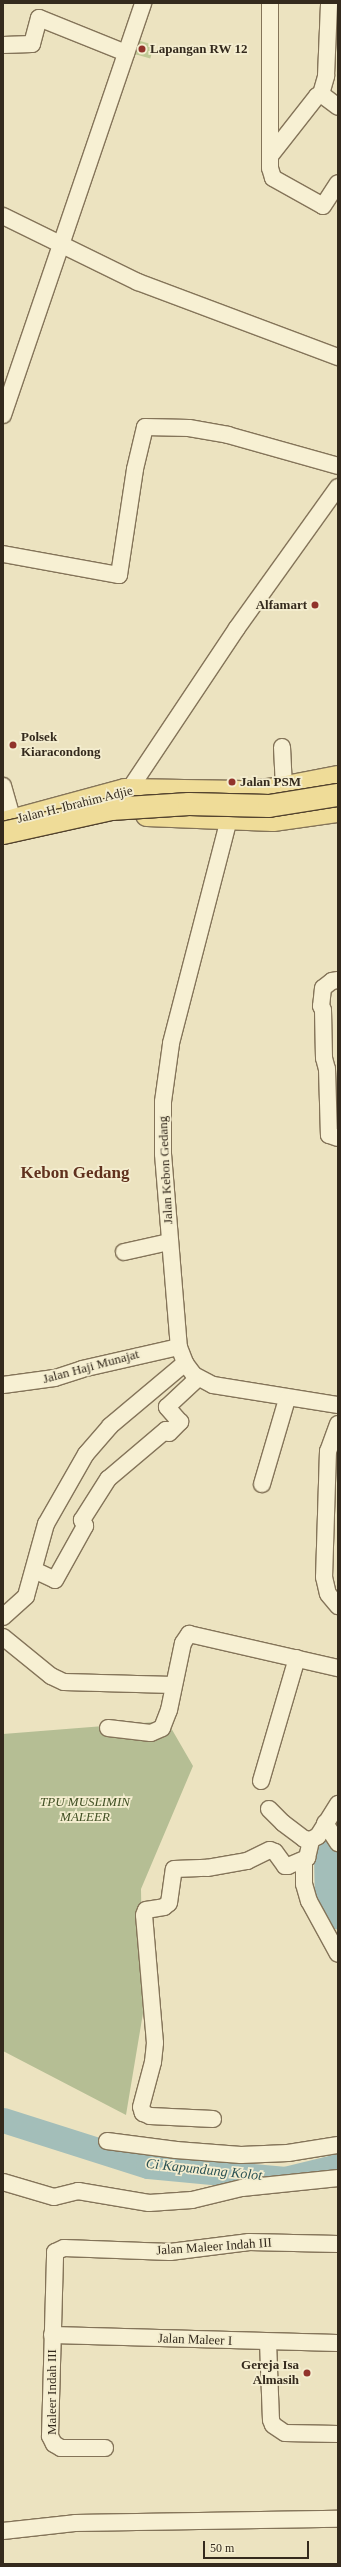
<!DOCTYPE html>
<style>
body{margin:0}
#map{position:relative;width:341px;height:2567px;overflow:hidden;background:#ece3c0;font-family:"Times New Roman",serif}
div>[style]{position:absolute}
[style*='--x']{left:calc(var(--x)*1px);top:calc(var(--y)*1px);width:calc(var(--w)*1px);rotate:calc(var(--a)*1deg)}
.green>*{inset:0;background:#bfc995;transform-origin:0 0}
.cemetery>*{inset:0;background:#b5be94}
.river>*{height:25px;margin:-12.5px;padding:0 12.5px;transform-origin:12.5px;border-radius:12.5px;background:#a3beb9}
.roads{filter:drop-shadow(1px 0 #847459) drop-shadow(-1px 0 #847459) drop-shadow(0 1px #847459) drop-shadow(0 -1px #847459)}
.minor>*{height:16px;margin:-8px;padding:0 8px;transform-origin:8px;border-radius:8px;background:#f7f0d3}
.primary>*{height:22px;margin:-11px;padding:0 11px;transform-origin:11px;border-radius:11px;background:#efdc98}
.bridges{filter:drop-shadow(1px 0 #52422d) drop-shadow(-1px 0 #52422d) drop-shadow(0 1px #52422d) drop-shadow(0 -1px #52422d)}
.primary-bridge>*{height:22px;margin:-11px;padding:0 11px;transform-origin:11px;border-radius:11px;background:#efdc98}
.dots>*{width:11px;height:11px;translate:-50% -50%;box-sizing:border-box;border:2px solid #f4edcf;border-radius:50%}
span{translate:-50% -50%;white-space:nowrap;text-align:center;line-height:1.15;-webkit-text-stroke:3.5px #f4edcf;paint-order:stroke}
.poi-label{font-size:13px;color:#342a1d;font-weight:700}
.left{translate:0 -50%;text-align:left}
.right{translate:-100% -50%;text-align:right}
.street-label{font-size:13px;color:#342a1d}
.park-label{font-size:13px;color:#415024;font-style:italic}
.water-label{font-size:14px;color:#2c5354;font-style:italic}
.district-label{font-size:17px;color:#60311e;font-weight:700}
.frame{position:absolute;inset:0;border:4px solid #342a1d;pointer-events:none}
.scale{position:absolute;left:203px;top:2541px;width:106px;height:18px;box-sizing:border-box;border:2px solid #342a1d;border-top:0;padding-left:5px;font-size:12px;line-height:14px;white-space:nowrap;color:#342a1d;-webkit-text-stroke:3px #f4edcf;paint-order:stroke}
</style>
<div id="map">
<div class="green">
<i style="left:133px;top:39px;width:22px;height:14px;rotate:16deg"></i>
</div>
<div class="cemetery">
<i style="clip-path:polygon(167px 1721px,193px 1766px,141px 1889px,143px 2013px,126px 2115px,3px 2051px,3px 1734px)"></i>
</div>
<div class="river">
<i style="--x:338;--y:1842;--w:19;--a:129"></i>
<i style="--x:326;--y:1857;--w:44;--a:88.7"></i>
<i style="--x:327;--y:1901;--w:19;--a:55"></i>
<i style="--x:3;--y:2120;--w:152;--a:17.6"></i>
<i style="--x:148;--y:2166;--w:138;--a:5.4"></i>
<i style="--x:285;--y:2179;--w:55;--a:-13.8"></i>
</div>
<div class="roads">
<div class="minor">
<i style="--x:270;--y:3;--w:165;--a:90"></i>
<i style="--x:270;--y:168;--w:10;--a:73"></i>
<i style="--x:273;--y:178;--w:57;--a:29.2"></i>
<i style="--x:323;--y:206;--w:27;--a:-57"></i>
<i style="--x:3;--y:45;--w:29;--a:-2"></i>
<i style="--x:32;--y:44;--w:27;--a:-75"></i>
<i style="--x:39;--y:18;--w:94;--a:21.9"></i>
<i style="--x:321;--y:94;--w:21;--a:37"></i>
<i style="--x:270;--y:156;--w:76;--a:-51.9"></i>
<i style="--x:317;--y:96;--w:4;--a:-27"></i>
<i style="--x:321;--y:94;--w:19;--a:-74"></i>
<i style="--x:326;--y:76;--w:73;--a:-87.6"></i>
<i style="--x:3;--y:216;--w:150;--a:26.1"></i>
<i style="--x:138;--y:282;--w:214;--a:20.6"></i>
<i style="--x:3;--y:415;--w:435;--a:-71.2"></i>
<i style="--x:3;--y:554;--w:118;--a:10.3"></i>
<i style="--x:119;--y:575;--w:107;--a:-81.4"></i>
<i style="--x:135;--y:469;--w:43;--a:-76.6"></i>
<i style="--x:145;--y:427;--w:44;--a:1.3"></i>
<i style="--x:189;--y:428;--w:40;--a:10"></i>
<i style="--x:228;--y:435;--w:114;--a:15.7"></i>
<i style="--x:282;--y:747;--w:41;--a:87.2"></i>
<i style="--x:3;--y:786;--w:35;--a:74"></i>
<i style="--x:129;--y:790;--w:195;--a:-56.3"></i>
<i style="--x:237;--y:628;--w:173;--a:-54.4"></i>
<i style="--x:229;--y:819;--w:232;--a:104.5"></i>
<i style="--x:171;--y:1044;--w:59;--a:97.9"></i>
<i style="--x:163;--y:1102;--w:52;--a:90"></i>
<i style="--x:163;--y:1154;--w:194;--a:85.3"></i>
<i style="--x:179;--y:1347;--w:17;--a:69"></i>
<i style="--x:185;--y:1363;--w:15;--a:53"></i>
<i style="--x:194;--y:1375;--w:21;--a:28"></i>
<i style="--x:213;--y:1385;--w:127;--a:9.1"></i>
<i style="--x:338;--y:980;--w:6;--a:171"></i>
<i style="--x:332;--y:981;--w:11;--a:142"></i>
<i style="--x:323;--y:988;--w:18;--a:96"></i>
<i style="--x:321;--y:1006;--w:4;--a:63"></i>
<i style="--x:323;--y:1010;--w:48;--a:88.8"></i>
<i style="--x:324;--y:1058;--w:11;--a:75"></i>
<i style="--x:327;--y:1069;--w:66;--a:88.3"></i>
<i style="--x:329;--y:1135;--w:9;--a:18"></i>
<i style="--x:124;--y:1252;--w:46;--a:-12.5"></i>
<i style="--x:3;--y:1385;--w:52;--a:-7.7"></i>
<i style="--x:55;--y:1378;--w:28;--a:-18"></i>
<i style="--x:82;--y:1369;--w:99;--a:-12.8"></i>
<i style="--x:338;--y:1424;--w:29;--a:110"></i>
<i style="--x:328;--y:1451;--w:126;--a:91.8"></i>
<i style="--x:324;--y:1577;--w:17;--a:77"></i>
<i style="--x:328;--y:1594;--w:16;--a:50"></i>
<i style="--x:262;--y:1484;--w:89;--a:-73.6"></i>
<i style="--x:34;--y:1570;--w:23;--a:25"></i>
<i style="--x:55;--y:1580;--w:62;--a:-60.9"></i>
<i style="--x:85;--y:1526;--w:7;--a:-117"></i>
<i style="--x:82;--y:1520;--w:49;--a:-57.6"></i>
<i style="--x:108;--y:1479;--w:76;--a:-40.2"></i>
<i style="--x:166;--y:1430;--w:4;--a:45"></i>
<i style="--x:169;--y:1433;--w:16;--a:-45"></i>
<i style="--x:180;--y:1422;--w:20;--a:-131"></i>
<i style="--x:167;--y:1407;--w:42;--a:-43.1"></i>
<i style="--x:3;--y:1617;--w:31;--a:-42"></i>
<i style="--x:26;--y:1596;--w:75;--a:-74.5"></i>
<i style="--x:46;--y:1524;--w:81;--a:-60.3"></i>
<i style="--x:86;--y:1454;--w:37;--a:-49"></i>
<i style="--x:110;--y:1426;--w:98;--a:-40"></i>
<i style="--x:3;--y:1637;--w:62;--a:39.1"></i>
<i style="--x:51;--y:1676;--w:14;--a:25"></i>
<i style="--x:64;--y:1682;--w:109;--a:1.6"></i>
<i style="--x:108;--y:1728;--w:43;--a:6.6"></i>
<i style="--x:151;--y:1733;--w:12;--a:-24"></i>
<i style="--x:162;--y:1728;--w:19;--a:-69"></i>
<i style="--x:169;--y:1710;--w:68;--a:-78.2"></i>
<i style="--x:183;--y:1643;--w:11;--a:-56"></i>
<i style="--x:189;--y:1634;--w:153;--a:12.9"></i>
<i style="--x:261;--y:1781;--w:128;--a:-73.7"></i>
<i style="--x:269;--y:1809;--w:20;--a:45"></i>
<i style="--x:283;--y:1823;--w:26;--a:37"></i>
<i style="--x:304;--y:1839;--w:7;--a:8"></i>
<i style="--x:311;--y:1840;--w:8;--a:-30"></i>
<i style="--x:318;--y:1836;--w:38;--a:-58"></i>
<i style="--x:325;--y:1823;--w:24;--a:57"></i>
<i style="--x:304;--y:1861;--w:23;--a:90"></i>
<i style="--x:304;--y:1884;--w:18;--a:74"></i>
<i style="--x:309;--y:1901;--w:60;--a:61.3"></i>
<i style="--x:213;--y:2119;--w:63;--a:-177.3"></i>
<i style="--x:150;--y:2116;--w:8;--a:-157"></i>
<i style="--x:143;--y:2113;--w:6;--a:-108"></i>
<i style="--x:141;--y:2107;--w:47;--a:-75.1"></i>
<i style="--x:153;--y:2062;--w:19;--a:-84"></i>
<i style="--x:155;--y:2043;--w:128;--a:-94.9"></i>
<i style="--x:144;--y:1915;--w:5;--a:-68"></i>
<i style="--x:146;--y:1910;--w:18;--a:-9"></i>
<i style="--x:164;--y:1907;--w:6;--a:-39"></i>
<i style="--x:169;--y:1903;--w:34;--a:-82"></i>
<i style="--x:174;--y:1869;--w:33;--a:-2"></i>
<i style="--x:207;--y:1868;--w:41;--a:-9.9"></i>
<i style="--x:247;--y:1861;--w:25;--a:-26"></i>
<i style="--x:270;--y:1850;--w:5;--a:22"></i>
<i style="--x:275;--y:1852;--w:17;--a:54"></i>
<i style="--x:285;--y:1866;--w:3;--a:0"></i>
<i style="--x:288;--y:1866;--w:21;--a:-23"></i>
<i style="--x:307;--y:1858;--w:18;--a:-77"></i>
<i style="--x:107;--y:2141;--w:70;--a:7.4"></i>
<i style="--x:176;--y:2150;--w:65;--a:4.4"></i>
<i style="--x:241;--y:2155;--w:47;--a:-2.4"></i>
<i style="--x:288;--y:2153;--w:51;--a:-9.1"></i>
<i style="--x:3;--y:2182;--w:53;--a:16.4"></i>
<i style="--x:54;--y:2197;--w:25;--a:-14"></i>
<i style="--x:78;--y:2191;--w:72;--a:9.6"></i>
<i style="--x:149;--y:2203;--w:43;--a:-4"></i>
<i style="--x:192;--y:2200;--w:51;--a:-13.5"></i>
<i style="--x:242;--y:2188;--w:97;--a:-5.9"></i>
<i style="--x:52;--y:2335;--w:286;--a:1.6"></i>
<i style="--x:268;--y:2342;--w:78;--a:87.8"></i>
<i style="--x:271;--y:2420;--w:5;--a:68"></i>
<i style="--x:273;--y:2425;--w:14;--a:34"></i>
<i style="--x:285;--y:2433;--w:53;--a:1.1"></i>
<i style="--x:105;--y:2448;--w:44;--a:180"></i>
<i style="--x:61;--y:2448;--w:8;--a:-150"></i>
<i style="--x:54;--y:2444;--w:9;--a:-117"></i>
<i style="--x:50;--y:2436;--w:184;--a:-88.4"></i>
<i style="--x:55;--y:2252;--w:10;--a:-24"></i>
<i style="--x:64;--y:2248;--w:106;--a:2.2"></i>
<i style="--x:170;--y:2252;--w:80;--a:-7.2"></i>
<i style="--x:249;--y:2242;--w:89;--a:1.3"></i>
<i style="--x:3;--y:2531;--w:72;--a:-6.3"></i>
<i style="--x:75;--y:2523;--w:263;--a:-0.9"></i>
</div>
<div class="primary">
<i style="--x:147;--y:815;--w:126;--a:2.3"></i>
<i style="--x:273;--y:820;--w:66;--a:-7.9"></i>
<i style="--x:3;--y:823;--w:126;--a:-15.1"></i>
<i style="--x:125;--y:790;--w:118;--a:1"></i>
<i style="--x:243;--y:792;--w:33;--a:-5"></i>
<i style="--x:276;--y:789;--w:63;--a:-11"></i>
</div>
</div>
<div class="bridges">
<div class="primary-bridge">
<i style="--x:3;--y:833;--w:111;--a:-12.5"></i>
<i style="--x:111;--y:809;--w:78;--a:-3.7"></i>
<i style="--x:189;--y:804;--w:80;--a:1.4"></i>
<i style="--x:269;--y:806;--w:70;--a:-9.1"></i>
</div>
</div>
<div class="dots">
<i style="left:142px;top:49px;background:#91332b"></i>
<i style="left:315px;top:605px;background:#91332b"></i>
<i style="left:13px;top:745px;background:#91332b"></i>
<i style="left:232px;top:782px;background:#91332b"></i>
<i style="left:307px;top:2373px;background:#91332b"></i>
</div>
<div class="poi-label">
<span class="left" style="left:150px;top:49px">Lapangan RW 12</span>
<span class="right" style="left:307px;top:605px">Alfamart</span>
<span class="left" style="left:21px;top:745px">Polsek<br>Kiaracondong</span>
<span class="left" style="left:240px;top:782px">Jalan PSM</span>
<span class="right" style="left:299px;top:2373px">Gereja Isa<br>Almasih</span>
</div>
<div class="street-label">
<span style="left:75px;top:805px;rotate:-14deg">Jalan H. Ibrahim Adjie</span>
<span style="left:166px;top:1170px;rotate:-93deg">Jalan Kebon Gedang</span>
<span style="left:91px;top:1367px;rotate:-15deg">Jalan Haji Munajat</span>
<span style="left:214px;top:2247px;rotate:-4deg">Jalan Maleer Indah III</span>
<span style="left:195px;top:2340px;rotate:2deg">Jalan Maleer I</span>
<span style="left:52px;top:2392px;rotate:-90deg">Maleer Indah III</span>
</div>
<div class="park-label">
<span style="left:85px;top:1810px">TPU MUSLIMIN<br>MALEER</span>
</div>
<div class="water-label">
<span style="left:204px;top:2170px;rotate:6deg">Ci Kapundung Kolot</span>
</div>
<div class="district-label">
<span style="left:75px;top:1173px">Kebon Gedang</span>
</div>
<div class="frame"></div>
<div class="scale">50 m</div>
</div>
